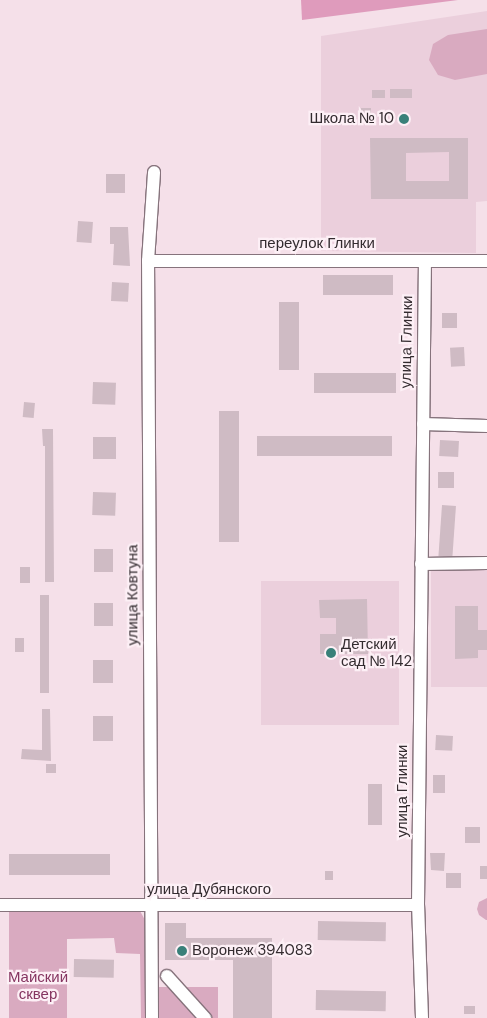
<!DOCTYPE html>
<meta charset="utf-8">
<style>
body{margin:0}
#map{position:relative;width:487px;height:1018px;overflow:hidden;background:#f5e0e9;font-family:"DM Sans",sans-serif}
div>[style]{position:absolute}
[style*='--x']{left:calc(var(--x)*1px);top:calc(var(--y)*1px);width:calc(var(--w)*1px);rotate:calc(var(--a)*1deg)}
.built>*{inset:0;background:#ebcfdc;transform-origin:0 0}
.green>*{inset:0;background:#d9aac0;transform-origin:0 0}
.forest>*{inset:0;background:#df9bbc}
.building>*{inset:0;background:#cfbbc4;transform-origin:0 0}
.roads{filter:drop-shadow(1px 0 #86737c) drop-shadow(-1px 0 #86737c) drop-shadow(0 1px #86737c) drop-shadow(0 -1px #86737c)}
.minor>*{height:12px;margin:-6px;padding:0 6px;transform-origin:6px;border-radius:6px;background:#fff}
.dots>*{width:14px;height:14px;translate:-50% -50%;box-sizing:border-box;border:2px solid #fdf0f6;border-radius:50%}
span{translate:-50% -50%;white-space:nowrap;text-align:center;line-height:1.15;-webkit-text-stroke:4.5px #fdf0f6;paint-order:stroke}
.poi-label{font-size:15px;color:#332b2f}
.right{translate:-100% -50%;text-align:right}
.left{translate:0 -50%;text-align:left}
.street-label{font-size:15px;color:#332b2f}
.park-label{font-size:15px;color:#863561}
</style>
<div id="map">
<div class="built">
<i style="clip-path:polygon(487px 11px,487px 201px,476px 202px,476px 253px,321px 251px,321px 36px)"></i>
<i style="left:487px;top:567px;width:120px;height:56px;rotate:90deg"></i>
<i style="left:399px;top:581px;width:144px;height:138px;rotate:90deg"></i>
</div>
<div class="green">
<i style="clip-path:polygon(487px 29px,487px 74px,455px 80px,438px 75px,429px 60px,433px 44px,448px 35px)"></i>
<i style="clip-path:polygon(487px 898px,487px 920px,486px 920px,479px 915px,477px 909px,479px 902px)"></i>
<i style="clip-path:polygon(9px 909px,139px 909px,146px 922px,146px 1018px,141px 1018px,140px 954px,116px 953px,114px 938px,67px 939px,67px 1018px,9px 1018px)"></i>
<i style="left:159px;top:987px;width:59px;height:31px"></i>
</div>
<div class="forest">
<i style="clip-path:polygon(301px 0,458px 0,302px 20px)"></i>
</div>
<div class="building">
<i style="left:390px;top:89px;width:22px;height:9px"></i>
<i style="left:372px;top:90px;width:13px;height:8px"></i>
<i style="left:361px;top:108px;width:10px;height:14px"></i>
<i style="clip-path:polygon(evenodd,370px 138px,468px 138px,468px 199px,371px 199px,370px 138px,449px 152px,449px 181px,406px 181px,406px 153px,449px 152px)"></i>
<i style="left:106px;top:174px;width:19px;height:19px"></i>
<i style="left:78px;top:221px;width:15px;height:21px;rotate:4deg"></i>
<i style="clip-path:polygon(110px 227px,128px 227px,130px 266px,113px 265px,114px 244px,110px 244px)"></i>
<i style="left:393px;top:275px;width:20px;height:70px;rotate:90deg"></i>
<i style="left:112px;top:282px;width:17px;height:19px;rotate:3deg"></i>
<i style="left:279px;top:302px;width:20px;height:68px"></i>
<i style="left:442px;top:313px;width:15px;height:15px"></i>
<i style="left:464px;top:347px;width:19px;height:14px;rotate:87deg"></i>
<i style="left:396px;top:373px;width:20px;height:82px;rotate:90deg"></i>
<i style="left:93px;top:382px;width:23px;height:22px;rotate:2deg"></i>
<i style="left:24px;top:402px;width:11px;height:15px;rotate:5deg"></i>
<i style="left:219px;top:411px;width:20px;height:131px"></i>
<i style="clip-path:polygon(42px 429px,53px 429px,54px 582px,45px 582px,45px 446px,43px 446px)"></i>
<i style="left:392px;top:436px;width:20px;height:135px;rotate:90deg"></i>
<i style="left:93px;top:437px;width:23px;height:22px"></i>
<i style="left:440px;top:440px;width:19px;height:16px;rotate:3deg"></i>
<i style="left:438px;top:472px;width:16px;height:16px"></i>
<i style="left:93px;top:492px;width:23px;height:23px;rotate:2deg"></i>
<i style="left:442px;top:505px;width:14px;height:51px;rotate:4deg"></i>
<i style="left:94px;top:549px;width:19px;height:23px"></i>
<i style="left:20px;top:567px;width:10px;height:16px"></i>
<i style="left:40px;top:595px;width:9px;height:98px"></i>
<i style="clip-path:polygon(367px 599px,368px 654px,320px 654px,320px 634px,336px 634px,336px 618px,320px 618px,319px 600px)"></i>
<i style="left:94px;top:603px;width:19px;height:23px"></i>
<i style="clip-path:polygon(455px 606px,478px 606px,478px 630px,487px 630px,487px 650px,478px 650px,478px 658px,455px 659px)"></i>
<i style="left:15px;top:638px;width:9px;height:14px"></i>
<i style="left:93px;top:660px;width:20px;height:23px"></i>
<i style="clip-path:polygon(42px 709px,50px 709px,51px 761px,21px 759px,22px 749px,42px 750px)"></i>
<i style="left:93px;top:716px;width:20px;height:25px"></i>
<i style="left:436px;top:735px;width:17px;height:15px;rotate:3deg"></i>
<i style="left:46px;top:764px;width:10px;height:9px"></i>
<i style="left:433px;top:775px;width:12px;height:18px"></i>
<i style="left:368px;top:784px;width:14px;height:41px"></i>
<i style="left:465px;top:827px;width:15px;height:16px"></i>
<i style="clip-path:polygon(430px 853px,445px 853px,444px 871px,431px 870px)"></i>
<i style="left:110px;top:854px;width:21px;height:101px;rotate:90deg"></i>
<i style="left:480px;top:866px;width:7px;height:13px"></i>
<i style="left:325px;top:871px;width:8px;height:9px"></i>
<i style="left:446px;top:873px;width:15px;height:15px"></i>
<i style="left:318px;top:921px;width:68px;height:19px;rotate:1deg"></i>
<i style="clip-path:polygon(165px 923px,186px 923px,186px 938px,272px 938px,272px 1018px,233px 1018px,233px 960px,165px 960px)"></i>
<i style="left:74px;top:959px;width:40px;height:18px;rotate:1deg"></i>
<i style="left:316px;top:990px;width:70px;height:20px;rotate:1deg"></i>
<i style="left:464px;top:1006px;width:11px;height:8px"></i>
</div>
<div class="roads">
<div class="minor">
<i style="--x:148;--y:261;--w:339;--a:0"></i>
<i style="--x:423;--y:424;--w:64;--a:1.8"></i>
<i style="--x:421;--y:564;--w:66;--a:-0.9"></i>
<i style="--x:0;--y:905;--w:418;--a:0"></i>
<i style="--x:167;--y:976;--w:57;--a:47.9"></i>
<i style="--x:152;--y:1018;--w:757;--a:-90.3"></i>
<i style="--x:148;--y:261;--w:89;--a:-86.1"></i>
<i style="--x:422;--y:1018;--w:113;--a:-92"></i>
<i style="--x:418;--y:905;--w:644;--a:-89.38"></i>
</div>
</div>
<div class="dots">
<i style="left:404px;top:119px;background:#398079"></i>
<i style="left:331px;top:653px;background:#398079"></i>
<i style="left:182px;top:951px;background:#398079"></i>
</div>
<div class="poi-label">
<span class="right" style="left:394px;top:119px">Школа № 10</span>
<span class="left" style="left:341px;top:653px">Детский<br>сад № 142</span>
<span class="left" style="left:192px;top:951px">Воронеж 394083</span>
</div>
<div class="street-label">
<span style="left:317px;top:244px">переулок Глинки</span>
<span style="left:407px;top:342px;rotate:-89deg">улица Глинки</span>
<span style="left:133px;top:595px;rotate:-90deg">улица Ковтуна</span>
<span style="left:403px;top:791px;rotate:-90deg">улица Глинки</span>
<span style="left:209px;top:890px">улица Дубянского</span>
</div>
<div class="park-label">
<span style="left:38px;top:986px">Майский<br>сквер</span>
</div>
</div>
